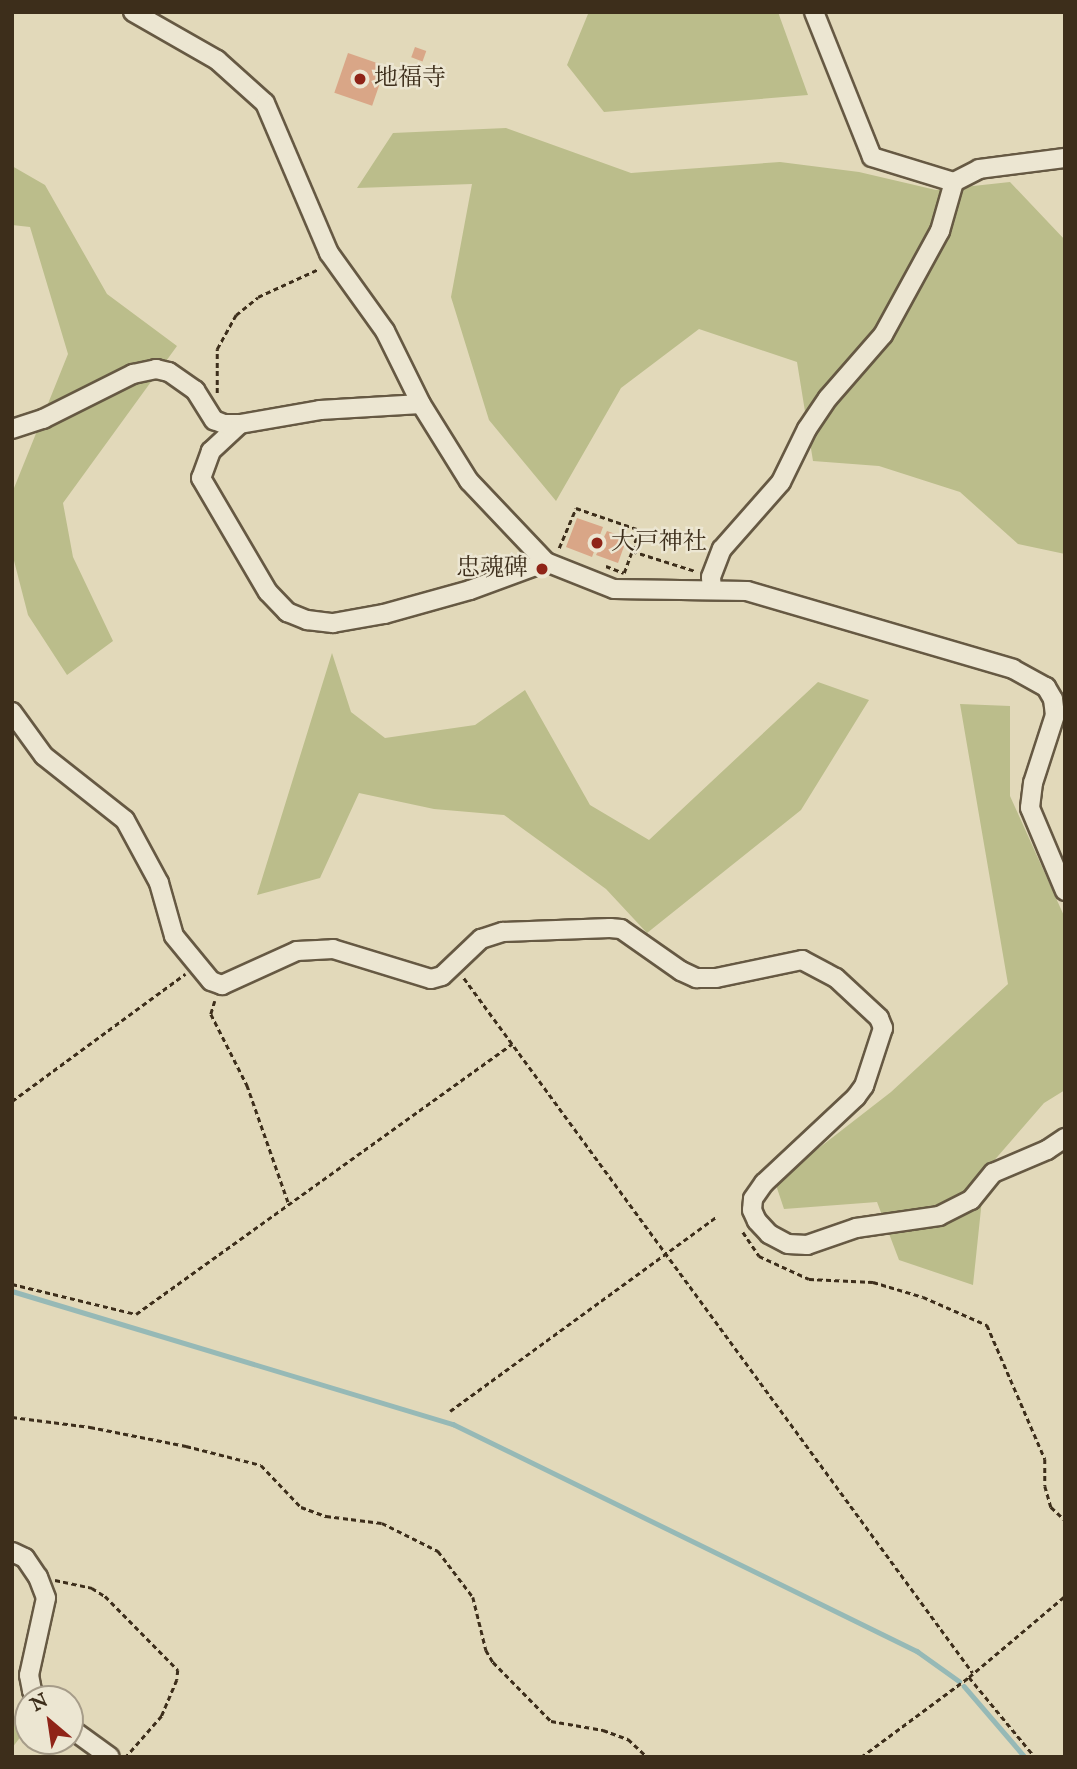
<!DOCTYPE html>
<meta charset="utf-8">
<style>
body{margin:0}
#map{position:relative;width:1077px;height:1769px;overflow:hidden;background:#e2d9ba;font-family:"IM FELL English","Noto Serif JP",serif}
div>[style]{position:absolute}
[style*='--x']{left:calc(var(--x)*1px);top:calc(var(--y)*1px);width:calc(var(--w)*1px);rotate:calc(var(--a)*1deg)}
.green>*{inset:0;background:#bbbd8b}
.stream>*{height:4.5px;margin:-2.25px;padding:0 2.25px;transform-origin:2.25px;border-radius:2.25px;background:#96b9b6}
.building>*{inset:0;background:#d9a687;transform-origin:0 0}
.path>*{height:2.5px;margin-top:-1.25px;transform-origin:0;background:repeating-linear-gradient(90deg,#3d2e1b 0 5px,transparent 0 8.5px)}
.roads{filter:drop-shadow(2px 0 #665943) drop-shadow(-2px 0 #665943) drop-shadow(0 2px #665943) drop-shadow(0 -2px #665943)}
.minor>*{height:18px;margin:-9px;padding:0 9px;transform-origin:9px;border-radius:9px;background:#ece6d2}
.dots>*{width:19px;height:19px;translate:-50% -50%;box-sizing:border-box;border:4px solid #ece6d2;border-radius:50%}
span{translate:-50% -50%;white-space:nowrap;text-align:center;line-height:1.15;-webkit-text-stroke:5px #ece6d2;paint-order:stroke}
.poi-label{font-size:24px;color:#3d2e1b}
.left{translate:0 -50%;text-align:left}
.right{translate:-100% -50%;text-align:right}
.frame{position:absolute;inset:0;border:14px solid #3d2e1b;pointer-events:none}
.north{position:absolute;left:14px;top:1685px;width:70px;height:70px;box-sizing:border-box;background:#ece6d2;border:2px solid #a69c89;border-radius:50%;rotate:331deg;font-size:19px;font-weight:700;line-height:28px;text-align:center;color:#3d2e1b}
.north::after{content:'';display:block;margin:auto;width:24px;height:32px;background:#8f2418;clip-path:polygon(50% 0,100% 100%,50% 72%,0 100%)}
</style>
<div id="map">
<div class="green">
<i style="clip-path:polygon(585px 12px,778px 12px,808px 95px,604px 112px,567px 65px,588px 14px)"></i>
<i style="clip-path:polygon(506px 128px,631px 173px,780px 162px,859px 172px,936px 190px,1010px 182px,1065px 240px,1065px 554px,1018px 544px,960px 492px,879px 466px,813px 461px,797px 362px,699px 329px,621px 388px,556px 501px,489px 420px,451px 297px,472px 184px,357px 188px,393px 133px)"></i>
<i style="clip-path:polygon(12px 166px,45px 185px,107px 294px,177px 346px,63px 503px,73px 557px,113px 641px,67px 675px,28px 615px,12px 553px,12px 493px,68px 354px,30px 227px,12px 225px)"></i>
<i style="clip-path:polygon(332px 653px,351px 712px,385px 738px,475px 725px,525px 690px,590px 805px,649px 840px,818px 682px,869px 700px,801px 810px,647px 933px,606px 889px,504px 815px,434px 809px,359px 793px,320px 878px,257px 895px)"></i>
<i style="clip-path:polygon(960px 704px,1010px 706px,1010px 796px,1065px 918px,1065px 1090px,1044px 1103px,985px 1171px,973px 1285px,899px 1260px,877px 1202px,784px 1209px,775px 1182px,891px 1092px,1008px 984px)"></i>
<i style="clip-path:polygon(12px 1715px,28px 1722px,28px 1727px,12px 1748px)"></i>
</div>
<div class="stream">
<i style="--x:12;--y:1291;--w:461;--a:16.8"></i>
<i style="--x:453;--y:1424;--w:517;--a:26.07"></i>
<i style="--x:917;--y:1651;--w:52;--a:35.5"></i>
<i style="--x:964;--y:1686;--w:94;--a:49.3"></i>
</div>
<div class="building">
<i style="left:415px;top:47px;width:12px;height:11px;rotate:20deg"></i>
<i style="left:348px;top:53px;width:40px;height:42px;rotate:19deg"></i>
<i style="clip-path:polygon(577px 518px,603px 527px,600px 535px,604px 537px,607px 531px,627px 538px,618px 563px,596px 555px,598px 551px,595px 549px,592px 557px,566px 547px)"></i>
</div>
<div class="path">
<i style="--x:217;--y:393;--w:44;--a:-90"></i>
<i style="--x:217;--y:349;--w:39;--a:-61"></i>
<i style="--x:236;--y:315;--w:28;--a:-39"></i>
<i style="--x:258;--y:297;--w:67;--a:-24.7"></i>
<i style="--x:559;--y:548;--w:43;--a:-67"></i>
<i style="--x:576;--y:508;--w:68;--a:19"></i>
<i style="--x:640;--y:530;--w:22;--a:111"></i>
<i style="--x:632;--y:551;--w:66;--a:17.6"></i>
<i style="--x:606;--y:566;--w:19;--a:21"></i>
<i style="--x:624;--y:573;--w:23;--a:-70"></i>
<i style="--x:464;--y:978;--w:861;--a:53.78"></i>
<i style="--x:215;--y:1001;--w:14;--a:107"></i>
<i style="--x:211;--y:1014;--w:80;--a:63.1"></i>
<i style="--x:247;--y:1085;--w:126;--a:70.6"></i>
<i style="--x:12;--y:1101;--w:215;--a:-36.3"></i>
<i style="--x:743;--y:1232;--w:29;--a:56"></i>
<i style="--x:759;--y:1256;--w:55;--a:24.7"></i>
<i style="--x:809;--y:1279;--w:64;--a:2.7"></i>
<i style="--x:873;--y:1282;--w:52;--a:16.7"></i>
<i style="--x:923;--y:1297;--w:70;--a:23.6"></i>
<i style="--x:987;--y:1325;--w:146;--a:66.6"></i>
<i style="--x:1045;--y:1459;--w:27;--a:90"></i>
<i style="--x:1045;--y:1486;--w:22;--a:74"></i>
<i style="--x:1051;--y:1507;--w:19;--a:43"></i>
<i style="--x:12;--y:1284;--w:128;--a:13.6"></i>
<i style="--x:136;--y:1314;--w:463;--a:-35.7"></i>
<i style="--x:450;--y:1411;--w:329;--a:-36.1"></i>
<i style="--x:12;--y:1417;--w:79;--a:7.3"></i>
<i style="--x:90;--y:1427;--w:98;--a:11.2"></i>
<i style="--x:186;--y:1446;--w:77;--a:14.2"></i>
<i style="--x:261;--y:1465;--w:58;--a:46.4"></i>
<i style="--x:301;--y:1507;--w:27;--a:20"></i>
<i style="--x:326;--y:1516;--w:56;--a:7.1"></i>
<i style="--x:382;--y:1523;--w:63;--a:26.6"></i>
<i style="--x:438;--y:1551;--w:58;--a:52.7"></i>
<i style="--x:473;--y:1597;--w:55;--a:76.2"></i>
<i style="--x:486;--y:1650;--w:14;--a:60"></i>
<i style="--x:493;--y:1662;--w:83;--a:45.5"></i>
<i style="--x:551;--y:1721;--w:53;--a:9.8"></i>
<i style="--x:603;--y:1730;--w:27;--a:20"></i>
<i style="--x:628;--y:1739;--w:26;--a:43"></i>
<i style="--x:55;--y:1580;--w:38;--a:12"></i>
<i style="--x:92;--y:1588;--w:15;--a:32"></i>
<i style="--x:105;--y:1596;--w:104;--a:45.4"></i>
<i style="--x:178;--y:1670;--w:10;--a:96"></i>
<i style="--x:177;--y:1680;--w:39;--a:113"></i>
<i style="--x:162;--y:1716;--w:53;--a:131.2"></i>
<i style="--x:969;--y:1677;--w:104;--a:50.5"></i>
<i style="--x:861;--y:1757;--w:134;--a:-36.5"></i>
<i style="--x:969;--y:1677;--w:126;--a:-40.2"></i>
</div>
<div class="roads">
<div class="minor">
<i style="--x:133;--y:12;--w:97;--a:29.7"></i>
<i style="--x:217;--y:60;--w:64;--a:41.9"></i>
<i style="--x:265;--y:103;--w:163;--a:66.9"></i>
<i style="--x:329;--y:253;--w:96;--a:54.3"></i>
<i style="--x:385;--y:331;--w:81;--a:63.7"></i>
<i style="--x:421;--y:404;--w:91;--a:58.1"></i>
<i style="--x:469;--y:481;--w:112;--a:46.5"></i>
<i style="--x:546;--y:562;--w:73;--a:21.7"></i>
<i style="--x:614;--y:589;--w:133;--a:0.9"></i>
<i style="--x:747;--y:591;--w:277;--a:16.3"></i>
<i style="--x:1013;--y:669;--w:38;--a:29"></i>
<i style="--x:1046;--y:687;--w:14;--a:60"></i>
<i style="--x:1053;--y:699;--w:16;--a:83"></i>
<i style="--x:1055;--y:715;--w:71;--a:107.9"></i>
<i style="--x:1033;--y:783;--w:25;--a:97"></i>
<i style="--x:1030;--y:808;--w:90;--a:67.1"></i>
<i style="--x:814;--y:12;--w:156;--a:68.2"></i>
<i style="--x:872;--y:157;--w:86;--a:17"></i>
<i style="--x:240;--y:424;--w:40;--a:137"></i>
<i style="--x:211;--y:451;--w:29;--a:110"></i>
<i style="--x:201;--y:478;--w:132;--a:59.6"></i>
<i style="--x:268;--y:592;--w:28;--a:46"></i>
<i style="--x:287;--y:612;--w:22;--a:22"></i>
<i style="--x:307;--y:620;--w:26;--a:7"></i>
<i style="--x:333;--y:623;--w:52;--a:-10"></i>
<i style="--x:384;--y:614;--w:89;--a:-15.6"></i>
<i style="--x:470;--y:590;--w:81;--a:-20.2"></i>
<i style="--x:12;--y:429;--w:33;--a:-18"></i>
<i style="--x:43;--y:419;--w:101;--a:-26.6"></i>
<i style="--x:133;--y:374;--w:24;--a:-12"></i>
<i style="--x:156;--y:369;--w:13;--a:13"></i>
<i style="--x:169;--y:372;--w:32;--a:35"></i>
<i style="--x:195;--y:390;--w:36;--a:58"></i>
<i style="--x:214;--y:420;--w:11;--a:22"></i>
<i style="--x:224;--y:424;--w:16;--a:0"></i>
<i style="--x:240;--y:424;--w:81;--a:-9.9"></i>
<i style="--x:320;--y:410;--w:101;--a:-3.4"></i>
<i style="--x:712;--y:589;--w:12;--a:-95"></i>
<i style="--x:711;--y:577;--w:30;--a:-69"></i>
<i style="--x:722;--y:549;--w:89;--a:-48.6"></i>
<i style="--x:781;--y:482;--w:59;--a:-63.9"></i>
<i style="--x:807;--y:429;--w:37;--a:-56"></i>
<i style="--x:828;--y:398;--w:84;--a:-48.9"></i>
<i style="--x:883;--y:335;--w:119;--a:-61.3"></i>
<i style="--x:940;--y:231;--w:51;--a:-74.1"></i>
<i style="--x:954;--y:182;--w:28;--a:-27"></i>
<i style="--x:979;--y:169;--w:87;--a:-7.3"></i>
<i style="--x:12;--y:712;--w:54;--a:54"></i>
<i style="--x:44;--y:756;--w:103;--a:38.3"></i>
<i style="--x:125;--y:820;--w:72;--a:61.6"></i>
<i style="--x:159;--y:883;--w:55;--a:74.2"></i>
<i style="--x:174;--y:936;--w:58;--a:50.6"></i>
<i style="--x:211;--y:981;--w:12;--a:20"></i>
<i style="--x:222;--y:985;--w:82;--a:-24.4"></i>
<i style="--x:297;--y:951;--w:36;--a:-3"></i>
<i style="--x:333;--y:949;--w:102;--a:17"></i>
<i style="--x:431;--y:979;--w:11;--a:-15"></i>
<i style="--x:442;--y:976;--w:54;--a:-43.5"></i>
<i style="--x:481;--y:939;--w:23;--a:-18"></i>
<i style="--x:503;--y:932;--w:107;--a:-2.1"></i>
<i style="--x:610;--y:928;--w:11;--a:5"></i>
<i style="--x:621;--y:929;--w:73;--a:35"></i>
<i style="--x:681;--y:971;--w:17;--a:25"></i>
<i style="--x:696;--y:978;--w:20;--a:0"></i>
<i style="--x:716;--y:978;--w:88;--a:-11.8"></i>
<i style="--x:802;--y:960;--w:38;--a:28"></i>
<i style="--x:836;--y:978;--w:59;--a:42.9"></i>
<i style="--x:879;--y:1018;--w:11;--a:68"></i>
<i style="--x:883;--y:1028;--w:61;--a:108.1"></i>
<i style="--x:864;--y:1086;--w:14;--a:126"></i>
<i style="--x:856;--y:1097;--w:126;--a:136.9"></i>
<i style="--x:764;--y:1183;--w:19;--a:125"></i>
<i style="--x:753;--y:1199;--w:11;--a:95"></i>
<i style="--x:752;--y:1210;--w:12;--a:66"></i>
<i style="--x:757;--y:1221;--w:18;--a:47"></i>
<i style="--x:769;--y:1234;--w:21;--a:28"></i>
<i style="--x:788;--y:1244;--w:19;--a:3"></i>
<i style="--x:807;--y:1245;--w:52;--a:-19.1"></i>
<i style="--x:856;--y:1228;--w:84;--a:-8.2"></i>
<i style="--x:939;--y:1216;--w:36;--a:-27"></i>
<i style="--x:971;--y:1200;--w:35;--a:-51"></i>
<i style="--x:993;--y:1173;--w:59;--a:-23.1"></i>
<i style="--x:1047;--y:1150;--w:22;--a:-34"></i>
<i style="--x:12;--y:1552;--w:14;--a:25"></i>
<i style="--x:25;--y:1558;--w:23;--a:56"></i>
<i style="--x:38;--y:1577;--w:22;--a:69"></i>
<i style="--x:46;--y:1598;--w:79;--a:102.4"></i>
<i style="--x:29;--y:1675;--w:16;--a:79"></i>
<i style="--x:32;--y:1691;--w:10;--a:53"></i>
<i style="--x:70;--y:1728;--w:49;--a:35.9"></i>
</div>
</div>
<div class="dots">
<i style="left:360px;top:79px;background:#8f2418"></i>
<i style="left:597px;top:543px;background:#8f2418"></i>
<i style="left:542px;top:569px;background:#8f2418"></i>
</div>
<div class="poi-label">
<span class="left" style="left:374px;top:79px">地福寺</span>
<span class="left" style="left:611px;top:543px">大戸神社</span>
<span class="right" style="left:528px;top:569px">忠魂碑</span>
</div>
<div class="frame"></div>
<div class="north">N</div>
</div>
